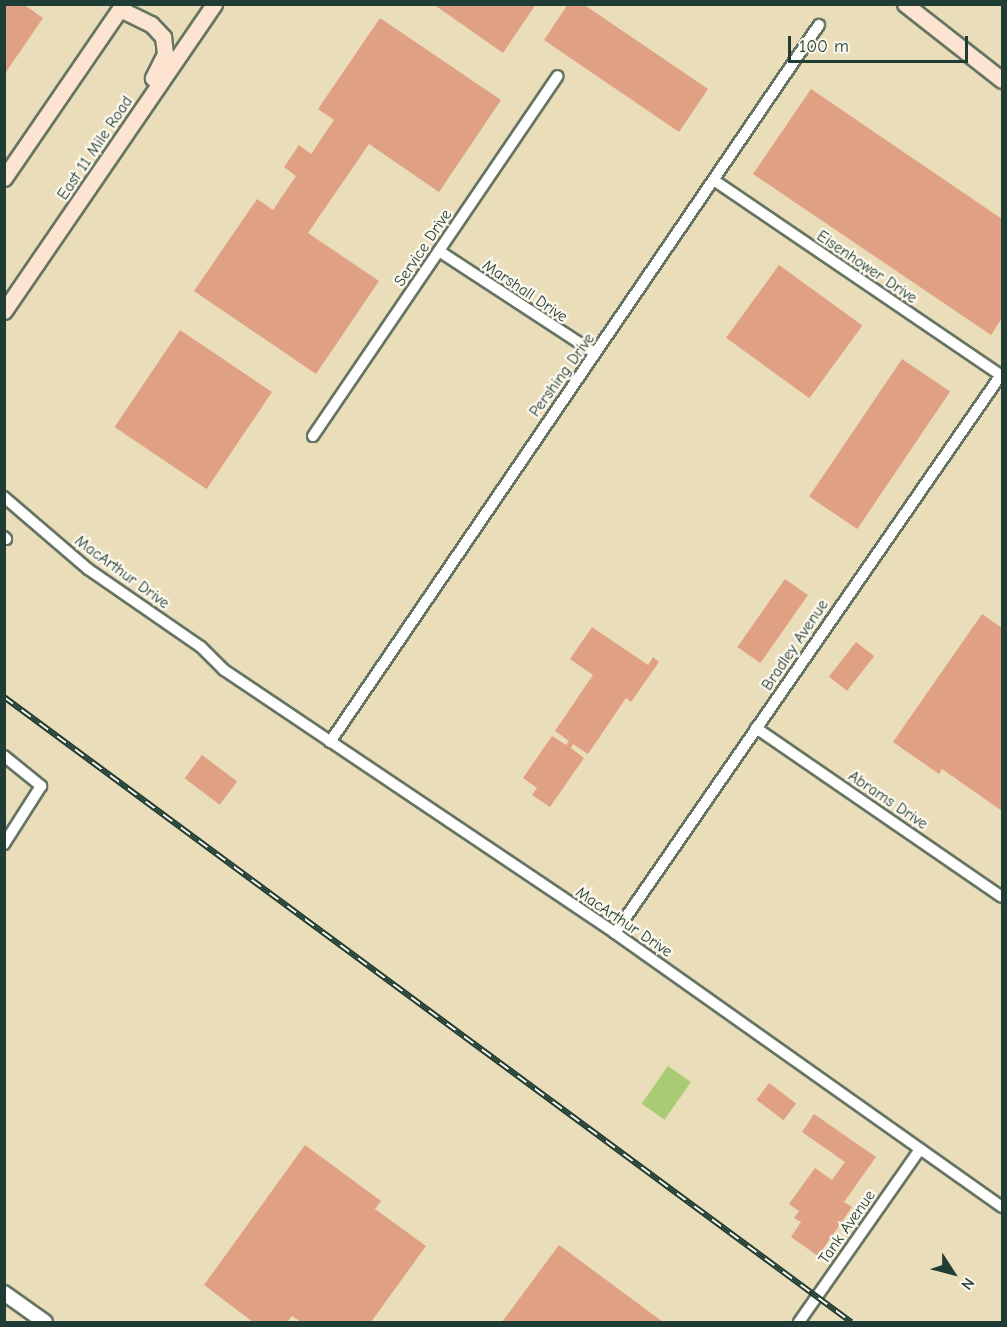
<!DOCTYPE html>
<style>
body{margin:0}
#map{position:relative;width:1007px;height:1327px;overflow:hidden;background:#eaddba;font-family:"Comic Neue",sans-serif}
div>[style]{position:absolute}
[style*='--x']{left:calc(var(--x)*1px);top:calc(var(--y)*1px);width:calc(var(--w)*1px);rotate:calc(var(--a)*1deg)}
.green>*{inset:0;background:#a8cb74;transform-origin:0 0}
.building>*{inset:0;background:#e0a084;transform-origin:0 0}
.roads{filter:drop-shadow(2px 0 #667563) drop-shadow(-2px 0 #667563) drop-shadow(0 2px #667563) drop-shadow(0 -2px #667563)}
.minor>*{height:10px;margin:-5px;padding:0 5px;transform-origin:5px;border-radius:5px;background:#fff}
.tertiary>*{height:14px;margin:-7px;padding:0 7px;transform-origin:7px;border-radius:7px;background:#fff}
.secondary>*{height:15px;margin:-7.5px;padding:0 7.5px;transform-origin:7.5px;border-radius:7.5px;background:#fde4d1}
.rail>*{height:6px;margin-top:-3px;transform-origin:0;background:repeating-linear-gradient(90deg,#fbf7ec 0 11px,#1f3d34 0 22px);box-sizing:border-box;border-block:2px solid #1f3d34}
span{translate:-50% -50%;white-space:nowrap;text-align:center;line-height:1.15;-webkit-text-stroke:5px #fbf7ec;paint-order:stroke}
.street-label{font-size:16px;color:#1f3d34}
.frame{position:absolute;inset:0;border:6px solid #1f3d34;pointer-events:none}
.north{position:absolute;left:923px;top:1243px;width:60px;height:60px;-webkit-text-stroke:4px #fbf7ec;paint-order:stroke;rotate:126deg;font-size:16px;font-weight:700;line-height:24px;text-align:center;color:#1f3d34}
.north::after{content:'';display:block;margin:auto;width:21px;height:27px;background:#1f3d34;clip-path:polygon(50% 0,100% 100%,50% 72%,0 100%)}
.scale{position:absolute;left:788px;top:36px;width:180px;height:27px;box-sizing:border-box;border:3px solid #1f3d34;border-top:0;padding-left:8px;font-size:18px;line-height:21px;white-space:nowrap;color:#1f3d34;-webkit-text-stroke:4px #fbf7ec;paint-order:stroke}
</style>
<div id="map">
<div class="green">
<i style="left:668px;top:1066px;width:28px;height:46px;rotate:35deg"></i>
</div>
<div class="building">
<i style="clip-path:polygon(4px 4px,23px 4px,43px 18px,4px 75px)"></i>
<i style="clip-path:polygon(433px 4px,536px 4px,503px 53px)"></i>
<i style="clip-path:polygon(568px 4px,583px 4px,708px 89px,679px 132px,544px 40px)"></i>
<i style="clip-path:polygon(380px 18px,501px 100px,439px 192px,369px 144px,308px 233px,379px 281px,316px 374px,194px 291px,257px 199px,273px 210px,296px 176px,284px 167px,299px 145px,311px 154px,334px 120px,318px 109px)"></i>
<i style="clip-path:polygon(811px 89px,1002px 219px,1002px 318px,991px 335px,753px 174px)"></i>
<i style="left:779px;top:265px;width:103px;height:90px;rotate:36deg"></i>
<i style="left:180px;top:330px;width:111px;height:117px;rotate:34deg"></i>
<i style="left:902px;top:359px;width:58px;height:166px;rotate:34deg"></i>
<i style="left:785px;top:579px;width:28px;height:83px;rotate:35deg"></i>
<i style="clip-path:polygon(982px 614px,1002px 628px,1002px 811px,942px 769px,939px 774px,893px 742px)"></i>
<i style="clip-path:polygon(592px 627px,648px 665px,653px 657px,659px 662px,631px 702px,626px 698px,588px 754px,573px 744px,571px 748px,584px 758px,550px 807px,532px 795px,537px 788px,523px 778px,552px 736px,566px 745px,569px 741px,555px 731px,593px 675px,570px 659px)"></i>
<i style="left:856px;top:642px;width:23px;height:44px;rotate:38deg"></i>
<i style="left:202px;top:755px;width:44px;height:29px;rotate:37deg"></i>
<i style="left:769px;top:1083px;width:34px;height:21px;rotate:37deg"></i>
<i style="clip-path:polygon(814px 1114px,876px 1157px,844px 1202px,852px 1207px,818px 1256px,791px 1237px,801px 1222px,794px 1218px,799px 1211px,789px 1204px,815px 1168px,832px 1180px,845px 1162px,802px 1132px)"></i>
<i style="clip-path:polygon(305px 1145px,381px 1201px,375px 1209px,426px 1246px,371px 1322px,301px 1322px,292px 1316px,287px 1322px,253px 1322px,204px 1285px)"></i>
<i style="clip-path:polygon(559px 1245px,663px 1322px,502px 1322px)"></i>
</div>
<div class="roads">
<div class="minor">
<i style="--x:715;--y:181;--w:347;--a:34.2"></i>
<i style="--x:439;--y:251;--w:186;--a:33.2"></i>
<i style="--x:313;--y:436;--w:435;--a:-55.8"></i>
<i style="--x:4;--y:497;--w:111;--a:40.6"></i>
<i style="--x:88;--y:569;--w:137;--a:34.6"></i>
<i style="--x:201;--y:647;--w:33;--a:45"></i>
<i style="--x:224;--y:670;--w:471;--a:33.9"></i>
<i style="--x:615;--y:933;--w:474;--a:35.3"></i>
<i style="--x:4;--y:537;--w:3;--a:45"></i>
<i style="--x:756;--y:728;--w:298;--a:34.5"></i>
<i style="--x:330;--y:742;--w:868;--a:-55.71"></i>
<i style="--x:4;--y:756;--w:48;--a:39"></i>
<i style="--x:41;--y:786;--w:69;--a:122.5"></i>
<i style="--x:615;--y:933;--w:678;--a:-55.33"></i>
<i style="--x:799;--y:1322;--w:211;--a:-55"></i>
</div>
<div class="tertiary">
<i style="--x:4;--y:1293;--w:50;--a:35.3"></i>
</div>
<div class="secondary">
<i style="--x:905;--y:4;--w:123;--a:38.1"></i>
<i style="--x:120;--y:9;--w:34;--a:26"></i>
<i style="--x:151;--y:24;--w:18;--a:47"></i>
<i style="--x:163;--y:37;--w:17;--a:83"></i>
<i style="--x:165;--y:54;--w:27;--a:117"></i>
<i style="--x:4;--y:178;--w:211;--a:-55.6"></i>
<i style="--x:4;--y:311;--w:372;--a:-55.6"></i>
</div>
</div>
<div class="rail">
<i style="--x:4;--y:697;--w:1053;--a:36.42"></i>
</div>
<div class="street-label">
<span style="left:95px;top:148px;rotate:-56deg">East 11 Mile Road</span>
<span style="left:423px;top:248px;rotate:-56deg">Service Drive</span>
<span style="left:867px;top:267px;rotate:34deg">Eisenhower Drive</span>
<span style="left:525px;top:291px;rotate:34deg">Marshall Drive</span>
<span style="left:562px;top:375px;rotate:-54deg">Pershing Drive</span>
<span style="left:122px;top:572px;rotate:36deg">MacArthur Drive</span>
<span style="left:795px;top:645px;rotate:-56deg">Bradley Avenue</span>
<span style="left:888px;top:800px;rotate:34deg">Abrams Drive</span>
<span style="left:624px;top:922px;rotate:34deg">MacArthur Drive</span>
<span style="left:847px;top:1227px;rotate:-55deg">Tank Avenue</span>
</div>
<div class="frame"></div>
<div class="north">N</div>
<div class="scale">100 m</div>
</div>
